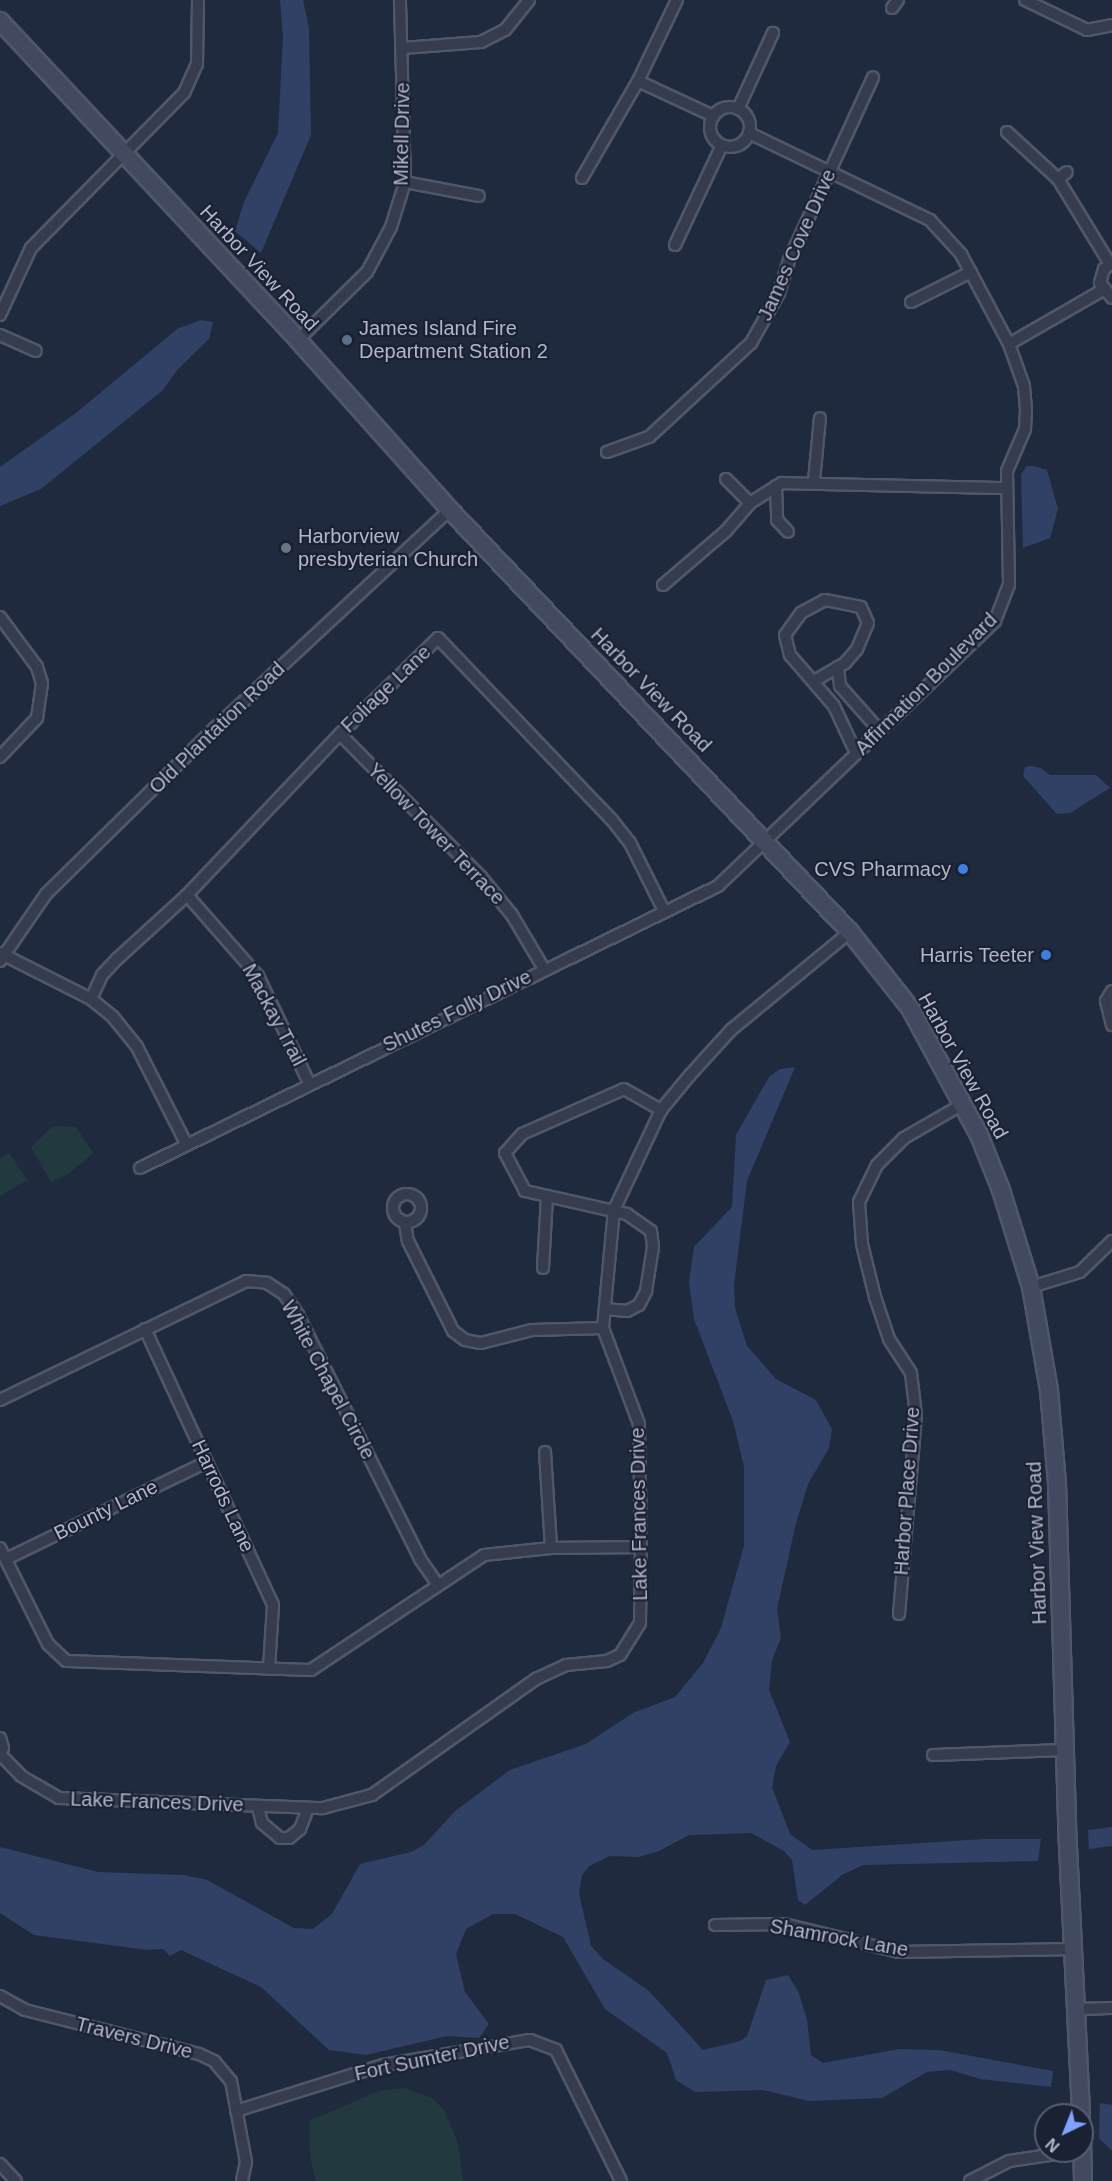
<!DOCTYPE html>
<style>
body{margin:0}
#map{position:relative;width:1112px;height:2181px;overflow:hidden;background:#202a3f;font-family:Helvetica,sans-serif}
div>[style]{position:absolute}
[style*='--x']{left:calc(var(--x)*1px);top:calc(var(--y)*1px);width:calc(var(--w)*1px);rotate:calc(var(--a)*1deg)}
.green>*{inset:0;background:#223940}
.water>*{inset:0;background:#314065}
.roads{filter:drop-shadow(2px 0 #505769) drop-shadow(-2px 0 #505769) drop-shadow(0 2px #505769) drop-shadow(0 -2px #505769)}
.minor>*{height:10px;margin:-5px;padding:0 5px;transform-origin:5px;border-radius:5px;background:#353c4e}
.minor>.ring{margin:-5px;padding:0;box-sizing:content-box;background:none;border:10px solid #353c4e;border-radius:50%}
.secondary>*{height:16px;margin:-8px;padding:0 8px;transform-origin:8px;border-radius:8px;background:#424a62}
.dots>*{width:16px;height:16px;translate:-50% -50%;box-sizing:border-box;border:3px solid #1a2133;border-radius:50%}
span{translate:-50% -50%;white-space:nowrap;text-align:center;line-height:1.15;-webkit-text-stroke:4.5px #1a2133;paint-order:stroke}
.street-label{font-size:20px;color:#b0b7ca}
.poi-label{font-size:20px;color:#b0b7ca}
.left{translate:0 -50%;text-align:left}
.right{translate:-100% -50%;text-align:right}
.north{position:absolute;left:1034px;top:2103px;width:60px;height:60px;box-sizing:border-box;background:#1a2133;border:2px solid #565d6f;border-radius:50%;rotate:223deg;font-size:16px;font-weight:700;line-height:24px;text-align:center;color:#b0b7ca}
.north::after{content:'';display:block;margin:auto;width:21px;height:27px;background:#80a2ff;clip-path:polygon(50% 0,100% 100%,50% 72%,0 100%)}
</style>
<div id="map">
<div class="green">
<i style="clip-path:polygon(53px 1126px,76px 1127px,93px 1153px,70px 1173px,51px 1182px,31px 1147px)"></i>
<i style="clip-path:polygon(9px 1153px,27px 1180px,0 1196px,0 1159px)"></i>
<i style="clip-path:polygon(404px 2088px,432px 2098px,444px 2110px,457px 2140px,463px 2181px,316px 2181px,310px 2157px,309px 2121px,379px 2091px)"></i>
</div>
<div class="water">
<i style="clip-path:polygon(280px 0,303px 0,309px 28px,311px 135px,261px 253px,235px 231px,244px 202px,278px 133px,283px 37px)"></i>
<i style="clip-path:polygon(201px 320px,213px 322px,209px 339px,177px 370px,163px 390px,41px 489px,0 506px,0 467px,76px 413px,177px 329px)"></i>
<i style="clip-path:polygon(1034px 466px,1047px 470px,1058px 509px,1050px 538px,1023px 548px,1021px 474px,1027px 466px)"></i>
<i style="clip-path:polygon(1031px 766px,1041px 768px,1050px 775px,1096px 775px,1110px 788px,1070px 813px,1057px 814px,1023px 776px,1025px 767px)"></i>
<i style="clip-path:polygon(795px 1067px,747px 1181px,734px 1285px,735px 1308px,747px 1346px,776px 1379px,816px 1400px,832px 1429px,829px 1448px,808px 1484px,796px 1523px,777px 1609px,781px 1638px,772px 1660px,769px 1690px,790px 1742px,776px 1766px,772px 1787px,790px 1834px,812px 1850px,984px 1839px,1041px 1839px,1038px 1861px,863px 1865px,842px 1875px,805px 1905px,798px 1900px,792px 1860px,784px 1851px,751px 1833px,689px 1835px,659px 1851px,639px 1857px,610px 1856px,589px 1866px,582px 1875px,579px 1893px,591px 1946px,603px 1959px,649px 1991px,703px 2050px,740px 2041px,747px 2036px,766px 1980px,788px 1975px,799px 1993px,807px 2020px,811px 2055px,823px 2063px,899px 2049px,939px 2050px,1053px 2071px,1051px 2087px,980px 2079px,950px 2070px,927px 2072px,882px 2098px,809px 2101px,763px 2090px,695px 2092px,676px 2080px,667px 2053px,605px 2009px,563px 1937px,515px 1914px,493px 1914px,466px 1929px,456px 1954px,465px 1992px,489px 2024px,479px 2038px,447px 2036px,366px 2055px,329px 2050px,261px 1987px,181px 1950px,170px 1956px,163px 1949px,148px 1950px,34px 1935px,0 1913px,0 1847px,98px 1872px,184px 1875px,207px 1880px,294px 1928px,313px 1929px,332px 1914px,360px 1864px,411px 1852px,424px 1845px,455px 1811px,510px 1770px,586px 1744px,633px 1713px,675px 1697px,703px 1663px,721px 1628px,744px 1546px,744px 1467px,733px 1421px,694px 1319px,689px 1282px,694px 1247px,732px 1207px,736px 1135px,769px 1077px,780px 1069px)"></i>
<i style="clip-path:polygon(1112px 1827px,1112px 1846px,1089px 1849px,1088px 1830px)"></i>
<i style="clip-path:polygon(1100px 2103px,1112px 2105px,1112px 2151px,1099px 2138px)"></i>
</div>
<div class="roads">
<div class="minor">
<i style="--x:1025;--y:0;--w:69;--a:25.8"></i>
<i style="--x:1087;--y:30;--w:25;--a:-11"></i>
<i style="--x:892;--y:8;--w:10;--a:-53"></i>
<i style="--x:403;--y:48;--w:78;--a:-4.4"></i>
<i style="--x:481;--y:42;--w:27;--a:-27"></i>
<i style="--x:505;--y:30;--w:38;--a:-51"></i>
<i style="--x:638;--y:81;--w:83;--a:25"></i>
<i class="ring" style="left:710px;top:107px;width:30px;height:30px"></i>
<i style="--x:738;--y:109;--w:84;--a:-65.3"></i>
<i style="--x:1007;--y:132;--w:69;--a:42.7"></i>
<i style="--x:1058;--y:179;--w:100;--a:58.5"></i>
<i style="--x:582;--y:178;--w:112;--a:-60"></i>
<i style="--x:638;--y:81;--w:90;--a:-64.3"></i>
<i style="--x:1058;--y:179;--w:11;--a:-38"></i>
<i style="--x:405;--y:182;--w:75;--a:10.7"></i>
<i style="--x:675;--y:245;--w:110;--a:-64.8"></i>
<i style="--x:1112;--y:263;--w:10;--a:143"></i>
<i style="--x:1104;--y:269;--w:15;--a:106"></i>
<i style="--x:1100;--y:283;--w:19;--a:51"></i>
<i style="--x:911;--y:302;--w:67;--a:-26.6"></i>
<i style="--x:0;--y:315;--w:74;--a:-65.2"></i>
<i style="--x:31;--y:248;--w:218;--a:-45.4"></i>
<i style="--x:184;--y:93;--w:32;--a:-66"></i>
<i style="--x:197;--y:64;--w:64;--a:-89.1"></i>
<i style="--x:0;--y:335;--w:39;--a:24"></i>
<i style="--x:298;--y:340;--w:97;--a:-44.6"></i>
<i style="--x:367;--y:272;--w:51;--a:-61.9"></i>
<i style="--x:391;--y:227;--w:47;--a:-72.7"></i>
<i style="--x:405;--y:182;--w:182;--a:-91.6"></i>
<i style="--x:1009;--y:344;--w:108;--a:-29.9"></i>
<i style="--x:607;--y:452;--w:45;--a:-19.7"></i>
<i style="--x:649;--y:437;--w:139;--a:-42.7"></i>
<i style="--x:751;--y:343;--w:57;--a:-60.8"></i>
<i style="--x:779;--y:293;--w:34;--a:-73"></i>
<i style="--x:789;--y:260;--w:201;--a:-65.3"></i>
<i style="--x:726;--y:479;--w:34;--a:45"></i>
<i style="--x:814;--y:481;--w:63;--a:-84.6"></i>
<i style="--x:776;--y:486;--w:34;--a:88"></i>
<i style="--x:777;--y:520;--w:16;--a:47"></i>
<i style="--x:663;--y:585;--w:83;--a:-40.6"></i>
<i style="--x:726;--y:531;--w:37;--a:-49"></i>
<i style="--x:750;--y:503;--w:38;--a:-32"></i>
<i style="--x:782;--y:483;--w:224;--a:1.3"></i>
<i style="--x:0;--y:617;--w:62;--a:53.5"></i>
<i style="--x:37;--y:667;--w:17;--a:73"></i>
<i style="--x:42;--y:683;--w:35;--a:98"></i>
<i style="--x:37;--y:718;--w:54;--a:133.5"></i>
<i style="--x:838;--y:667;--w:19;--a:84"></i>
<i style="--x:840;--y:686;--w:60;--a:48.4"></i>
<i style="--x:814;--y:681;--w:36;--a:-30"></i>
<i style="--x:845;--y:663;--w:18;--a:-49"></i>
<i style="--x:857;--y:649;--w:28;--a:-67"></i>
<i style="--x:868;--y:623;--w:17;--a:-114"></i>
<i style="--x:861;--y:607;--w:37;--a:-169"></i>
<i style="--x:825;--y:600;--w:27;--a:152"></i>
<i style="--x:801;--y:613;--w:27;--a:126"></i>
<i style="--x:785;--y:635;--w:21;--a:76"></i>
<i style="--x:790;--y:655;--w:67;--a:49.2"></i>
<i style="--x:834;--y:706;--w:52;--a:64.9"></i>
<i style="--x:340;--y:734;--w:201;--a:45.4"></i>
<i style="--x:481;--y:877;--w:49;--a:50.8"></i>
<i style="--x:512;--y:915;--w:63;--a:59.3"></i>
<i style="--x:187;--y:895;--w:108;--a:48.8"></i>
<i style="--x:258;--y:976;--w:119;--a:64.5"></i>
<i style="--x:0;--y:953;--w:102;--a:26.8"></i>
<i style="--x:91;--y:999;--w:28;--a:39"></i>
<i style="--x:113;--y:1017;--w:38;--a:51"></i>
<i style="--x:137;--y:1047;--w:108;--a:63"></i>
<i style="--x:0;--y:961;--w:81;--a:-55.5"></i>
<i style="--x:46;--y:894;--w:237;--a:-44.5"></i>
<i style="--x:215;--y:728;--w:321;--a:-42.9"></i>
<i style="--x:1112;--y:991;--w:12;--a:121"></i>
<i style="--x:1106;--y:1001;--w:25;--a:76"></i>
<i style="--x:91;--y:999;--w:26;--a:-65"></i>
<i style="--x:102;--y:975;--w:22;--a:-47"></i>
<i style="--x:117;--y:959;--w:95;--a:-42.4"></i>
<i style="--x:187;--y:895;--w:222;--a:-46.5"></i>
<i style="--x:340;--y:734;--w:137;--a:-44.4"></i>
<i style="--x:438;--y:638;--w:252;--a:46.3"></i>
<i style="--x:612;--y:820;--w:29;--a:52"></i>
<i style="--x:630;--y:843;--w:76;--a:63.4"></i>
<i style="--x:140;--y:1168;--w:643;--a:-26.01"></i>
<i style="--x:718;--y:886;--w:383;--a:-43.7"></i>
<i style="--x:995;--y:621;--w:39;--a:-69"></i>
<i style="--x:1009;--y:585;--w:114;--a:-91"></i>
<i style="--x:1007;--y:471;--w:46;--a:-66.8"></i>
<i style="--x:1025;--y:429;--w:20;--a:-87"></i>
<i style="--x:1026;--y:409;--w:23;--a:-95"></i>
<i style="--x:1024;--y:386;--w:45;--a:-109.7"></i>
<i style="--x:1009;--y:344;--w:102;--a:-118.1"></i>
<i style="--x:961;--y:254;--w:46;--a:-132.4"></i>
<i style="--x:930;--y:220;--w:201;--a:-154.3"></i>
<i class="ring" style="left:393px;top:1194px;width:18px;height:18px"></i>
<i style="--x:405;--y:1223;--w:18;--a:81"></i>
<i style="--x:408;--y:1241;--w:101;--a:63.4"></i>
<i style="--x:453;--y:1331;--w:15;--a:37"></i>
<i style="--x:465;--y:1340;--w:16;--a:11"></i>
<i style="--x:481;--y:1343;--w:53;--a:-14.3"></i>
<i style="--x:532;--y:1330;--w:71;--a:-1.6"></i>
<i style="--x:543;--y:1268;--w:72;--a:-86.8"></i>
<i style="--x:1031;--y:1287;--w:51;--a:-17"></i>
<i style="--x:1080;--y:1272;--w:45;--a:-44.1"></i>
<i style="--x:605;--y:1309;--w:22;--a:5"></i>
<i style="--x:627;--y:1311;--w:13;--a:-27"></i>
<i style="--x:639;--y:1305;--w:16;--a:-63"></i>
<i style="--x:646;--y:1291;--w:45;--a:-81"></i>
<i style="--x:653;--y:1247;--w:16;--a:-97"></i>
<i style="--x:651;--y:1231;--w:29;--a:-145"></i>
<i style="--x:627;--y:1214;--w:105;--a:-167.3"></i>
<i style="--x:525;--y:1191;--w:43;--a:-117.8"></i>
<i style="--x:505;--y:1153;--w:25;--a:-48"></i>
<i style="--x:522;--y:1134;--w:111;--a:-23.8"></i>
<i style="--x:624;--y:1089;--w:43;--a:29.6"></i>
<i style="--x:145;--y:1329;--w:304;--a:65.1"></i>
<i style="--x:273;--y:1605;--w:64;--a:93.6"></i>
<i style="--x:0;--y:1400;--w:273;--a:-25.8"></i>
<i style="--x:246;--y:1281;--w:21;--a:5"></i>
<i style="--x:267;--y:1283;--w:20;--a:33"></i>
<i style="--x:284;--y:1294;--w:25;--a:56"></i>
<i style="--x:298;--y:1315;--w:273;--a:63.4"></i>
<i style="--x:420;--y:1559;--w:29;--a:55"></i>
<i style="--x:545;--y:1452;--w:96;--a:86.4"></i>
<i style="--x:0;--y:1548;--w:107;--a:63.4"></i>
<i style="--x:48;--y:1644;--w:25;--a:43"></i>
<i style="--x:66;--y:1661;--w:245;--a:2.1"></i>
<i style="--x:311;--y:1670;--w:208;--a:-33.6"></i>
<i style="--x:484;--y:1555;--w:67;--a:-6"></i>
<i style="--x:551;--y:1548;--w:90;--a:-0.6"></i>
<i style="--x:6;--y:1559;--w:223;--a:-25.8"></i>
<i style="--x:899;--y:1614;--w:200;--a:-85.1"></i>
<i style="--x:916;--y:1415;--w:42;--a:-96.8"></i>
<i style="--x:911;--y:1373;--w:40;--a:-122.9"></i>
<i style="--x:889;--y:1339;--w:44;--a:-108.4"></i>
<i style="--x:875;--y:1297;--w:55;--a:-103.8"></i>
<i style="--x:862;--y:1244;--w:42;--a:-94.1"></i>
<i style="--x:859;--y:1202;--w:41;--a:-64.1"></i>
<i style="--x:877;--y:1165;--w:38;--a:-45"></i>
<i style="--x:904;--y:1138;--w:68;--a:-30"></i>
<i style="--x:0;--y:1738;--w:10;--a:73"></i>
<i style="--x:3;--y:1748;--w:7;--a:117"></i>
<i style="--x:0;--y:1754;--w:30;--a:46"></i>
<i style="--x:21;--y:1776;--w:44;--a:30.1"></i>
<i style="--x:59;--y:1798;--w:264;--a:2.2"></i>
<i style="--x:323;--y:1808;--w:51;--a:-14.9"></i>
<i style="--x:372;--y:1795;--w:201;--a:-35.3"></i>
<i style="--x:536;--y:1679;--w:33;--a:-25"></i>
<i style="--x:566;--y:1665;--w:41;--a:-5.6"></i>
<i style="--x:607;--y:1661;--w:14;--a:-25"></i>
<i style="--x:620;--y:1655;--w:38;--a:-58"></i>
<i style="--x:640;--y:1623;--w:80;--a:-89.3"></i>
<i style="--x:641;--y:1543;--w:119;--a:-91"></i>
<i style="--x:639;--y:1424;--w:103;--a:-110.6"></i>
<i style="--x:603;--y:1328;--w:119;--a:-84.7"></i>
<i style="--x:614;--y:1210;--w:110;--a:-64.8"></i>
<i style="--x:661;--y:1110;--w:45;--a:-50.4"></i>
<i style="--x:690;--y:1075;--w:61;--a:-47.7"></i>
<i style="--x:731;--y:1030;--w:154;--a:-39.5"></i>
<i style="--x:933;--y:1755;--w:131;--a:-2.2"></i>
<i style="--x:258;--y:1807;--w:16;--a:76"></i>
<i style="--x:262;--y:1823;--w:23;--a:40"></i>
<i style="--x:280;--y:1838;--w:9;--a:0"></i>
<i style="--x:289;--y:1838;--w:14;--a:-39"></i>
<i style="--x:300;--y:1829;--w:22;--a:-69"></i>
<i style="--x:715;--y:1925;--w:69;--a:-0.8"></i>
<i style="--x:784;--y:1924;--w:118;--a:13.7"></i>
<i style="--x:899;--y:1952;--w:173;--a:-1"></i>
<i style="--x:0;--y:1996;--w:29;--a:29"></i>
<i style="--x:25;--y:2010;--w:179;--a:14.2"></i>
<i style="--x:199;--y:2054;--w:17;--a:25"></i>
<i style="--x:214;--y:2061;--w:26;--a:50"></i>
<i style="--x:231;--y:2081;--w:82;--a:79.5"></i>
<i style="--x:246;--y:2162;--w:19;--a:102"></i>
<i style="--x:1078;--y:2009;--w:34;--a:-2"></i>
<i style="--x:236;--y:2111;--w:154;--a:-17.4"></i>
<i style="--x:383;--y:2065;--w:149;--a:-9.7"></i>
<i style="--x:530;--y:2040;--w:28;--a:21"></i>
<i style="--x:556;--y:2050;--w:146;--a:63.6"></i>
<i style="--x:0;--y:2164;--w:23;--a:47"></i>
<i style="--x:970;--y:2181;--w:44;--a:-27.1"></i>
<i style="--x:1009;--y:2161;--w:68;--a:-8.5"></i>
</div>
<div class="secondary">
<i style="--x:0;--y:21;--w:437;--a:46.9"></i>
<i style="--x:298;--y:340;--w:228;--a:48.2"></i>
<i style="--x:450;--y:510;--w:581;--a:46.53"></i>
<i style="--x:850;--y:932;--w:97;--a:51.7"></i>
<i style="--x:910;--y:1008;--w:145;--a:61.5"></i>
<i style="--x:979;--y:1135;--w:59;--a:68.2"></i>
<i style="--x:1001;--y:1190;--w:102;--a:72.8"></i>
<i style="--x:1031;--y:1287;--w:105;--a:80.1"></i>
<i style="--x:1049;--y:1390;--w:93;--a:85.1"></i>
<i style="--x:1057;--y:1483;--w:343;--a:88.3"></i>
<i style="--x:1067;--y:1826;--w:289;--a:87.2"></i>
<i style="--x:1082;--y:2140;--w:41;--a:88.6"></i>
</div>
</div>
<div class="dots">
<i style="left:347px;top:340px;background:#5c6f8a"></i>
<i style="left:286px;top:548px;background:#6b7280"></i>
<i style="left:963px;top:869px;background:#3f7fe0"></i>
<i style="left:1046px;top:955px;background:#3f7fe0"></i>
</div>
<div class="street-label">
<span style="left:402px;top:134px;rotate:-89deg">Mikell Drive</span>
<span style="left:797px;top:245px;rotate:-66deg">James Cove Drive</span>
<span style="left:259px;top:268px;rotate:47deg">Harbor View Road</span>
<span style="left:926px;top:684px;rotate:-45deg">Affirmation Boulevard</span>
<span style="left:386px;top:689px;rotate:-44deg">Foliage Lane</span>
<span style="left:651px;top:690px;rotate:46deg">Harbor View Road</span>
<span style="left:217px;top:728px;rotate:-44deg">Old Plantation Road</span>
<span style="left:436px;top:834px;rotate:46deg">Yellow Tower Terrace</span>
<span style="left:457px;top:1011px;rotate:-26deg">Shutes Folly Drive</span>
<span style="left:274px;top:1015px;rotate:62deg">Mackay Trail</span>
<span style="left:963px;top:1066px;rotate:61deg">Harbor View Road</span>
<span style="left:328px;top:1380px;rotate:62deg">White Chapel Circle</span>
<span style="left:907px;top:1491px;rotate:-86deg">Harbor Place Drive</span>
<span style="left:223px;top:1496px;rotate:65deg">Harrods Lane</span>
<span style="left:106px;top:1510px;rotate:-26deg">Bounty Lane</span>
<span style="left:639px;top:1514px;rotate:-91deg">Lake Frances Drive</span>
<span style="left:1037px;top:1543px;rotate:-92deg">Harbor View Road</span>
<span style="left:157px;top:1802px;rotate:2deg">Lake Frances Drive</span>
<span style="left:839px;top:1938px;rotate:10deg">Shamrock Lane</span>
<span style="left:134px;top:2038px;rotate:14deg">Travers Drive</span>
<span style="left:432px;top:2058px;rotate:-12deg">Fort Sumter Drive</span>
</div>
<div class="poi-label">
<span class="left" style="left:359px;top:340px">James Island Fire<br>Department Station 2</span>
<span class="left" style="left:298px;top:548px">Harborview<br>presbyterian Church</span>
<span class="right" style="left:951px;top:869px">CVS Pharmacy</span>
<span class="right" style="left:1034px;top:955px">Harris Teeter</span>
</div>
<div class="north">N</div>
</div>
